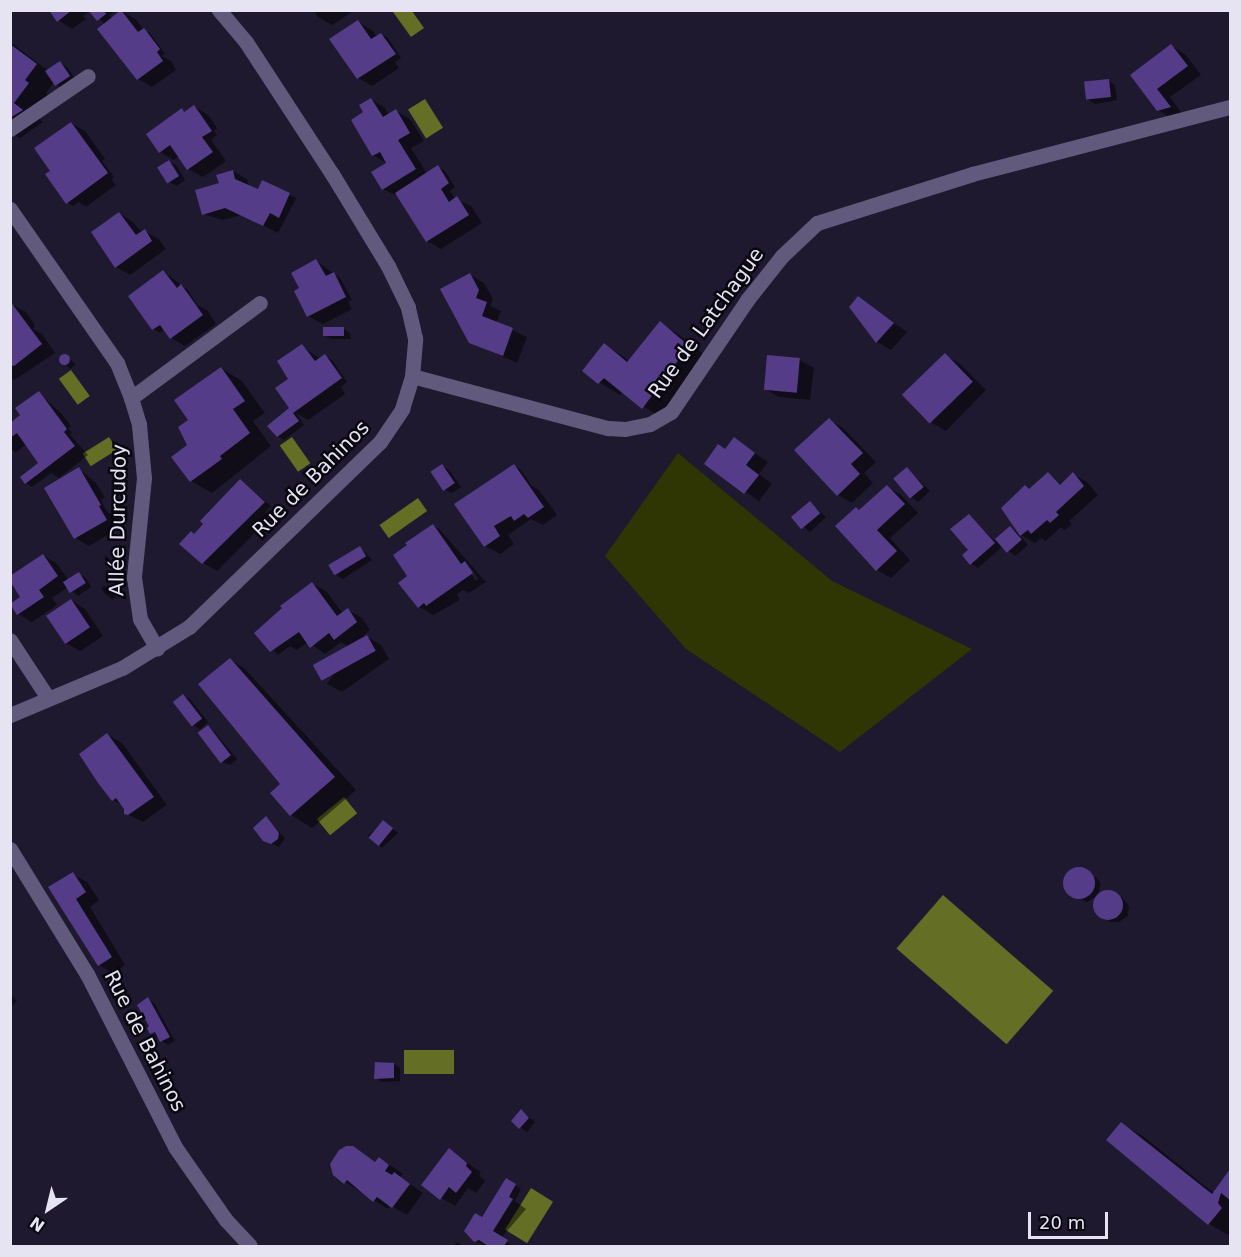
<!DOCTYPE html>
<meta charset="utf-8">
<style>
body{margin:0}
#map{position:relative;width:1241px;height:1257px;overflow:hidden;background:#1e192f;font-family:"DejaVu Sans",sans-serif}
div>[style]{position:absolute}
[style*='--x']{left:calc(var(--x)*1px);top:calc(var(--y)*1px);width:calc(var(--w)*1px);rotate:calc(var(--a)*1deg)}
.green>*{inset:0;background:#2f3503}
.water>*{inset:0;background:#646e24;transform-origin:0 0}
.shadow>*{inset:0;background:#0007;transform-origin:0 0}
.building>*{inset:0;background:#543c88;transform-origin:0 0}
.round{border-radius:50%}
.minor>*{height:15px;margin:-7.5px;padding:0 7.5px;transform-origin:7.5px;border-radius:7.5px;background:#625a7d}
span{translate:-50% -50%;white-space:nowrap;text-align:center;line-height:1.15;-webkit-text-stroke:5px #08060f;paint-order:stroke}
.street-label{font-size:20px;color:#e6e3f2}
.frame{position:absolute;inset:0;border:12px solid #e6e3f2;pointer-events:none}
.north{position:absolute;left:18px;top:1179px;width:60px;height:60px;-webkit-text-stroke:4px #08060f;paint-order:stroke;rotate:215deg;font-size:16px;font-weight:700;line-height:24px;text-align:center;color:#e6e3f2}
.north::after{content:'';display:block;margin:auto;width:21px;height:27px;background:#e6e3f2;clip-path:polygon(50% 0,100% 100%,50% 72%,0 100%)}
.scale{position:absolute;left:1028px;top:1212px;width:80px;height:27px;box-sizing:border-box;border:3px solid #e6e3f2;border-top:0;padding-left:8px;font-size:18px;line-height:21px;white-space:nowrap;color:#e6e3f2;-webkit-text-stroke:4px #08060f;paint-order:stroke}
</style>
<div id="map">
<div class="green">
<i style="clip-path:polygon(678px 453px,832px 581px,972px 649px,840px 752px,686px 649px,605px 556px)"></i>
</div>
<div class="water">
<i style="clip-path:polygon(395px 10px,412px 11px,424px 28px,411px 37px,393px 12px)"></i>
<i style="left:425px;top:99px;width:34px;height:20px;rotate:58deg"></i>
<i style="left:71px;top:370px;width:32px;height:15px;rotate:54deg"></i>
<i style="left:109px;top:437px;width:15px;height:31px;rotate:58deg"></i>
<i style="left:292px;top:437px;width:32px;height:15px;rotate:55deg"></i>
<i style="left:418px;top:498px;width:16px;height:47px;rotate:55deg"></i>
<i style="left:344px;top:797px;width:21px;height:35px;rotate:51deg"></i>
<i style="left:943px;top:895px;width:146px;height:71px;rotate:41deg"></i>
<i style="left:404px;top:1050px;width:50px;height:24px"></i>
<i style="left:531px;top:1188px;width:26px;height:49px;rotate:32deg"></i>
</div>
<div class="shadow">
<i style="clip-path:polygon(50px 10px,117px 10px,110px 15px,112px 19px,122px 11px,136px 20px,144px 30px,150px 33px,165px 54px,162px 56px,171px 61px,176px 70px,152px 87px,138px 79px,105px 24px,90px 11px,83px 16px,86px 19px,72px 29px,58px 20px)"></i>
<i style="clip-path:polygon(314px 10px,355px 10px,332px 25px,318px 17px)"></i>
<i style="clip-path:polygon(358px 22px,372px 30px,377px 37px,381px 34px,388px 38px,401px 58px,395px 62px,399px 68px,372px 86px,358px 78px)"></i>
<i style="clip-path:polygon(10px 42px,50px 72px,60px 63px,67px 67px,76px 80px,63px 89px,54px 82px,46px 93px,50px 97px,35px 116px,43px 122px,20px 138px,10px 133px)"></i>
<i style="clip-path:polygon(1171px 46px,1185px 54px,1201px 75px,1170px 97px,1183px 115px,1173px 119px,1158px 110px,1132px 75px)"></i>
<i style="clip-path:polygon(1109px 81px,1115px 85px,1117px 100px,1095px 104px,1089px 100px)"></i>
<i style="clip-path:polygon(371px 99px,385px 108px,389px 115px,396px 111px,410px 119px,424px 141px,411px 148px,427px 174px,438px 167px,445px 171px,455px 187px,450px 191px,455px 199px,471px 206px,482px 223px,441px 249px,427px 241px,398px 196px,383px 189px,388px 164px,373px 155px,365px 113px)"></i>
<i style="clip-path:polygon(194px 106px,208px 115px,217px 128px,214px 131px,217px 135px,211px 140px,226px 161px,203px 177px,188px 169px,179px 156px,174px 160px,160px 152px,182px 110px,186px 112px)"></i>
<i style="clip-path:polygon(71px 123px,85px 131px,105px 159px,102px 161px,114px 177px,111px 179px,116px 185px,86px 207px,79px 202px,73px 206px,67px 202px,50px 173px)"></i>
<i style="clip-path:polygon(169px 162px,176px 165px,185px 180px,177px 186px,170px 182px)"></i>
<i style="clip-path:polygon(233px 171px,247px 179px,249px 187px,265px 194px,263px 182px,296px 198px,278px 233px,241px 215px,223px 220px,203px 214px,221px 184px)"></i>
<i style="clip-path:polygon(119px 213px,133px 222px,142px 233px,145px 231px,159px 239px,166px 249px,130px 275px,116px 267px)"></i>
<i style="clip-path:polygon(316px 261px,340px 278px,352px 300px,348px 302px,352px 309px,323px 324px,308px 316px,303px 292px)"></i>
<i style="clip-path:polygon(164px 272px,188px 290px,197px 305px,207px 310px,216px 324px,185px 346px,171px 338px,165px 329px,160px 333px,153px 329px)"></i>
<i style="clip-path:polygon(470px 275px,484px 283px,493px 299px,490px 306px,501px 311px,496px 323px,527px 337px,517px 363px,470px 342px)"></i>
<i style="clip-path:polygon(858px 298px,907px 332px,891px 350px,877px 342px)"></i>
<i style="clip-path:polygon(11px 304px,26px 312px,35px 325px,33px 329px,42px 334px,55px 353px,14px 380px,10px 378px)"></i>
<i style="clip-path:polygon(660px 323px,681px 336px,710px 359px,664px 420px,623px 392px,620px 395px,599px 382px,605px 345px,630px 361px)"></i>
<i style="clip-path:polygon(344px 329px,350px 333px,351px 339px,331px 339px,324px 335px)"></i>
<i style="clip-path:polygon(302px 346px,320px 359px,325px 356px,332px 360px,347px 382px,341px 387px,345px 394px,308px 420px,296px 413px,304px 425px,284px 440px,278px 436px,290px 409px)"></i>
<i style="clip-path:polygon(65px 354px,76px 365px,70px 369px,59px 358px)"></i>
<i style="clip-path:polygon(945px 355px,959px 363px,986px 390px,946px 431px,932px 423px)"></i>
<i style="clip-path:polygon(800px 360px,814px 368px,810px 400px,779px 397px,765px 389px)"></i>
<i style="clip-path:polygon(221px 368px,242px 381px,265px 413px,253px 421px,271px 446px,212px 493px,191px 481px,190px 421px)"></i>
<i style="clip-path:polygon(39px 393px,62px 414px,71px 426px,68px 428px,72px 433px,70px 435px,88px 455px,59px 478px,51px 473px,32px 487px,26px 483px,43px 468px,27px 444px,16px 452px,10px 449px,10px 419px,15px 422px)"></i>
<i style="clip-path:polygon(829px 420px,843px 428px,876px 462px,864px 473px,873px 483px,852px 503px,838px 495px,796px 450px)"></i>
<i style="clip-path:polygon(734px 439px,768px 462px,759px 474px,772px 484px,759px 501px,706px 463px,726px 450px)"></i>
<i style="clip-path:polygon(442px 466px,449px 470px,461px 487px,452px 493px,445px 490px)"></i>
<i style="clip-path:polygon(514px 466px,521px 470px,532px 486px,539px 490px,557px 515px,543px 525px,531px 519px,508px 535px,514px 544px,500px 554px,485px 546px,456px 505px)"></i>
<i style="clip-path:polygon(79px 469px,96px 483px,105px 498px,101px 500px,106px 510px,113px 516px,120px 528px,89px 546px,75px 538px)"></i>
<i style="clip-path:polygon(907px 469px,930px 491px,918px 502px,912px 498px)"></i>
<i style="clip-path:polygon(1048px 474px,1061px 485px,1073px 474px,1087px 482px,1098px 495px,1069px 521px,1072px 524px,1065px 530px,1061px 527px,1046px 541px,1041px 538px,1035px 543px,1019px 534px,1028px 545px,1015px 556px,1003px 546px,978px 568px,971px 564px,964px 555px,970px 550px,969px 516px,995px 541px,1010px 528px,1019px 533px,1026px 487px,1030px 490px)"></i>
<i style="clip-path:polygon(240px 480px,271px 506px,265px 512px,271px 517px,217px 571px,203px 563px,195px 535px,212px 510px)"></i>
<i style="clip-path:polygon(887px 487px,901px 495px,918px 513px,890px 538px,910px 560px,891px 578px,877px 570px,860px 511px)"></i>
<i style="clip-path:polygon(810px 503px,826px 517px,810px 532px,794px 518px)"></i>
<i style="clip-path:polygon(evenodd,433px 526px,439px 529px,486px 582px,469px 593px,463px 590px,457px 594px,460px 600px,433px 615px,419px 607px,409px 576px,433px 526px,467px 568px,471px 568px,478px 579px,476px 581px,467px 568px)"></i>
<i style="clip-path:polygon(360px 547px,372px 560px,343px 579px,337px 576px)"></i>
<i style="clip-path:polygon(43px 555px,57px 564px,69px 581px,79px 574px,86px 578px,91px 587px,78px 596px,68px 587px,52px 598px,57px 605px,32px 622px,18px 614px,12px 605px,22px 597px)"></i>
<i style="clip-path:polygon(313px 584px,327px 592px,343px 614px,348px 610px,362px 618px,370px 630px,364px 635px,381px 645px,389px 659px,342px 692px,327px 684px,351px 648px,341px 642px,325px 654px,308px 642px,297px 650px,290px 646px,278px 655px,256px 633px)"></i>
<i style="clip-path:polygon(104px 586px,110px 590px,116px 598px,112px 599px,106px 595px,101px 588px)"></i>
<i style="clip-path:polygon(71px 600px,85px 609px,103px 636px,80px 651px,66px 643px)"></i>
<i style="clip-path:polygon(230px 660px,244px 668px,356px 790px,312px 828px,291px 815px,272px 793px,282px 784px)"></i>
<i style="clip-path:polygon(183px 696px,190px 699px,208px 722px,200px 729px,193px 725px,175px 702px)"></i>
<i style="clip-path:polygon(208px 727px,214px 731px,237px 759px,230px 765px,223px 762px)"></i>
<i style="clip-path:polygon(108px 735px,122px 743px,167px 805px,143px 822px,125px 813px,124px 806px,113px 800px)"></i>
<i style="clip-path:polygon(266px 818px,285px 838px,279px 847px,268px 842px)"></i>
<i style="clip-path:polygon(383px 821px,398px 833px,382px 848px,368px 836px)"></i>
<i style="clip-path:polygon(1078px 869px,1097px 878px,1101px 884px,1098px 895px,1107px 891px,1122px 897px,1129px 906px,1128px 916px,1119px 922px,1110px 922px,1095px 909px,1096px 897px,1087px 902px,1069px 894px,1064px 886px,1067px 874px)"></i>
<i style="clip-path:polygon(73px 874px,87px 882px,99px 900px,90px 907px,125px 965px,113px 973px,99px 965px,50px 888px)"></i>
<i style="clip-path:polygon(10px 994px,17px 1001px,10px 1008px)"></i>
<i style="clip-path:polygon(148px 999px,154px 1003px,175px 1041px,168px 1045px,153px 1035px,163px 1031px,151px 1033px)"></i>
<i style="clip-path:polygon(394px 1064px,400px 1068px,400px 1081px,382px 1082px,376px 1078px)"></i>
<i style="left:521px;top:1111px;width:18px;height:13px;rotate:38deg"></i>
<i style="clip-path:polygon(1121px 1124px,1143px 1136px,1215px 1194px,1230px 1172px,1230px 1236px,1209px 1224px)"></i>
<i style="clip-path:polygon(353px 1148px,376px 1163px,379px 1159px,393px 1167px,403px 1174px,400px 1177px,423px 1193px,407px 1215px,390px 1205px,388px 1209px,345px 1182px)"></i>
<i style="clip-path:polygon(461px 1159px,481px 1172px,479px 1175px,485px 1181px,476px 1193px,468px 1188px,455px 1206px,441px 1198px)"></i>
<i style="clip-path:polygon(506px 1180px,521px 1189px,515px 1201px,526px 1209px,501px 1238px,513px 1246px,485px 1246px,476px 1241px,481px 1218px)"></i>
<i style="clip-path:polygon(457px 1242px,463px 1246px,464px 1246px,454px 1246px)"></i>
</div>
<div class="building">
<i style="clip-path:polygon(49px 10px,72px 10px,57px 22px)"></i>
<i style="clip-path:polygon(88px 10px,104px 10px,106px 14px,97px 21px)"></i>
<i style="clip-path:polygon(121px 10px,138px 32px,144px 28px,160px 49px,157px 52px,163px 61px,137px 80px,97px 29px)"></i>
<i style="clip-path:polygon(358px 20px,371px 39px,381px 33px,396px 54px,357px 79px,329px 39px)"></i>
<i style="clip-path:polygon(10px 44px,37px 64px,25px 80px,29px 83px,14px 103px,23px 110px,10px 118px)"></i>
<i style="clip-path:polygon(1171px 44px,1188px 66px,1157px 89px,1171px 107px,1157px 111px,1130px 75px)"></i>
<i style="left:60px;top:61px;width:18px;height:18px;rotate:56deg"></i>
<i style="left:1109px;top:79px;width:18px;height:25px;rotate:84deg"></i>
<i style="clip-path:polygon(371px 98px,383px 117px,396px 109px,410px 133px,398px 140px,416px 169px,382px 190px,371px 172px,386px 163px,380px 152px,372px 156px,351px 120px,363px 112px,359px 105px)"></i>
<i style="clip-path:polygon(194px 105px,212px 131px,202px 137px,213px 152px,187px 170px,170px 145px,159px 153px,146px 134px,182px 108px,184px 112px)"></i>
<i style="clip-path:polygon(71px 122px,108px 173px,66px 204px,45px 174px,50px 171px,34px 148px)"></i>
<i style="left:169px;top:160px;width:19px;height:14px;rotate:58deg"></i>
<i style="clip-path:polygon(438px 165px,449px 183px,441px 189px,449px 202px,457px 196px,469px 215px,426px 242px,395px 193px)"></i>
<i style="clip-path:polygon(233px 170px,235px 179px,258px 189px,262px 180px,290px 193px,279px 218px,270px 213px,263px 226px,225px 208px,202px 215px,195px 190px,219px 183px,216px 175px)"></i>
<i style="clip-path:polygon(119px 212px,136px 235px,145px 229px,152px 241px,115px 268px,91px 232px)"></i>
<i style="clip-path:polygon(316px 259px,326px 276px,334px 272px,346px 297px,307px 317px,294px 291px,299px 288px,291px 273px)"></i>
<i style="clip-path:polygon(163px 270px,177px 288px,181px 284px,203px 315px,170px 339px,160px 325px,152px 330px,128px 296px)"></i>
<i style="clip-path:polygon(470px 273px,479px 290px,476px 298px,487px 302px,482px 316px,513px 328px,503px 356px,469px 343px,440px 289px)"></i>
<i style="clip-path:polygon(858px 296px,894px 323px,876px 343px,849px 307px)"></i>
<i style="clip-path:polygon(10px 301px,42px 344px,14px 366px,10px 365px)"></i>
<i style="clip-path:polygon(660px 321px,689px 346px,642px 409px,604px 378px,598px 384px,582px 371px,604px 343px,627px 362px)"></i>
<i style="left:344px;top:327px;width:9px;height:21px;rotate:90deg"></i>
<i style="clip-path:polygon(302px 344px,315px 361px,325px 354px,342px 378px,293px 413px,299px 421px,277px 437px,267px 426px,289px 408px,275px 388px,288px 379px,277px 361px)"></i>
<i style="left:945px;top:353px;width:40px;height:60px;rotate:46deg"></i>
<i class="round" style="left:58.5px;top:353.5px;width:11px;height:11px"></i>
<i style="left:767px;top:355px;width:33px;height:35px;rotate:5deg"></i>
<i style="clip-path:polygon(221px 367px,245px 401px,233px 409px,250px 433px,220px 456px,222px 459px,190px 482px,171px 457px,187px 445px,178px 427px,188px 420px,174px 400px)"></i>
<i style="clip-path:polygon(39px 391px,67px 429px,64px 432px,75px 446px,25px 484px,20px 477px,38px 463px,17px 433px,10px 438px,10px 423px,20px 415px,15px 408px)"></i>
<i style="clip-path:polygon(829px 418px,863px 453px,851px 464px,860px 474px,837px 496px,794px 450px)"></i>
<i style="clip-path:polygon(734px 437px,755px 453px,746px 465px,759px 475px,744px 494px,704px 464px,718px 444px,725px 449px)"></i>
<i style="left:442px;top:464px;width:23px;height:14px;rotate:56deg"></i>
<i style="clip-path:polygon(514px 464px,544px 507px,528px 518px,524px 514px,514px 521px,511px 516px,494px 526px,500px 536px,484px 547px,454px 504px)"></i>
<i style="clip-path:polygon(79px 467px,101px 505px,99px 506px,107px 520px,74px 539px,44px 488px)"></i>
<i style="left:907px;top:467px;width:26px;height:18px;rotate:50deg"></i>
<i style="clip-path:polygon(1048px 472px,1060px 485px,1073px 472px,1084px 486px,1056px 512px,1059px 515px,1050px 523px,1047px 520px,1031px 534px,1028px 530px,1020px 536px,1001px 508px,1025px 485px,1029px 489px)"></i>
<i style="clip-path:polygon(240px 479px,265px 502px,202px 564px,179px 544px,191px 531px,194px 534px,203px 524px,200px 521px)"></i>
<i style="clip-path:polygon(887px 485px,905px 504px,877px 530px,897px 551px,876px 571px,835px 526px,856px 507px,859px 510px)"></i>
<i style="left:810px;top:501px;width:16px;height:25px;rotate:50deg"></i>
<i style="clip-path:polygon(969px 514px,995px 543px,970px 565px,962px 555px,968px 550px,950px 529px)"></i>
<i style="clip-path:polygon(433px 524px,461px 564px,465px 561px,473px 573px,426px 606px,424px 603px,418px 608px,398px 583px,407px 576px,393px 555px,407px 545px,405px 543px)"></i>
<i style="left:1010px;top:526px;width:18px;height:20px;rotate:49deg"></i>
<i style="left:360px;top:546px;width:12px;height:37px;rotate:59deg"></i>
<i style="clip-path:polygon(43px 554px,58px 576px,39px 590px,44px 597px,17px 615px,10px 604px,20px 597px,10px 581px,10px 576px)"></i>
<i style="left:79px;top:572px;width:13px;height:19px;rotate:58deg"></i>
<i style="clip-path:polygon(312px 582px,337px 616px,348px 608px,357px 622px,334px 640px,329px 633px,310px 648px,299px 632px,270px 652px,254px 633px,282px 608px,280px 606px)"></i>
<i style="left:71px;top:599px;width:34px;height:30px;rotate:56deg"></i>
<i style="left:367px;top:635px;width:18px;height:62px;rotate:61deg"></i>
<i style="clip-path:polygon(230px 658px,335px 777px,290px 816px,270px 793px,280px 784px,198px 684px)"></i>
<i style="left:183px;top:694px;width:31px;height:13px;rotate:52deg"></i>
<i style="left:208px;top:725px;width:38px;height:13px;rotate:53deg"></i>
<i style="clip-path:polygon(107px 733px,154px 797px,128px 815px,124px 814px,124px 809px,116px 798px,112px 801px,98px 783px,79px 754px)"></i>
<i style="clip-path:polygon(266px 816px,279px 833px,278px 839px,271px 844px,263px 841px,253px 828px)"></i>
<i style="left:383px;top:820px;width:13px;height:23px;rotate:39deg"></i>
<i class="round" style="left:1063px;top:867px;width:32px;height:32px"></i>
<i style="clip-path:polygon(73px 872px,86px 892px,76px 899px,112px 957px,98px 966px,48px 887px)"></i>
<i class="round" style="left:1093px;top:890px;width:30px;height:30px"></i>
<i style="clip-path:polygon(148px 997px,170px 1037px,160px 1042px,155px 1032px,150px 1034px,147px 1028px,149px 1026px,137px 1005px)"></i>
<i style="clip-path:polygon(375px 1062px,394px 1063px,394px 1078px,374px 1079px)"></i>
<i style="clip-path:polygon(521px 1109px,529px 1118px,519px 1129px,511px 1121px)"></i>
<i style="clip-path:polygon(1121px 1122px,1212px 1194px,1230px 1169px,1230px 1200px,1221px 1193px,1218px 1203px,1222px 1208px,1208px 1225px,1106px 1140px)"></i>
<i style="clip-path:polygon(346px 1146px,353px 1146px,375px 1162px,379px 1157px,389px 1165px,385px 1171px,392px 1175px,394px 1172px,410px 1184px,392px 1208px,377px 1197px,373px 1202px,347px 1180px,344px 1184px,333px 1175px,330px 1164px,339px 1150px)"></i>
<i style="clip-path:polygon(449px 1148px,467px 1163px,466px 1166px,472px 1172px,456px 1193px,449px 1187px,440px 1200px,421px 1185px)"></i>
<i style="clip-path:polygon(506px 1178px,516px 1184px,509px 1197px,513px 1199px,493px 1231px,508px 1240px,504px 1246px,488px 1246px,479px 1240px,474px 1242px,464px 1231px,475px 1213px,482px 1217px)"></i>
</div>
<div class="minor">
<i style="--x:10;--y:129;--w:94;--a:-34.2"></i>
<i style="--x:10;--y:209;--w:188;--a:55.2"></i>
<i style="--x:117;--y:363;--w:38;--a:68"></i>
<i style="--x:131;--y:398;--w:28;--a:73"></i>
<i style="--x:139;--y:425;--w:53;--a:84.6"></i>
<i style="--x:144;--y:478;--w:100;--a:95.8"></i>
<i style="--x:134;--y:577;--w:42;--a:81.9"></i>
<i style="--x:140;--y:619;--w:34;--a:60"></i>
<i style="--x:412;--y:376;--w:203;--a:14.9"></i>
<i style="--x:608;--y:428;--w:17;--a:3"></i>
<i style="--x:625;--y:429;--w:25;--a:-11"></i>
<i style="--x:650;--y:424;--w:24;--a:-30"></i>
<i style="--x:671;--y:412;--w:135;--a:-55.8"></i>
<i style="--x:747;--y:300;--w:56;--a:-51.5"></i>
<i style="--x:782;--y:256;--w:48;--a:-43.3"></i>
<i style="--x:817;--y:223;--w:163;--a:-17.5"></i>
<i style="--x:972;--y:174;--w:267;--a:-14.6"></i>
<i style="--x:131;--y:398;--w:160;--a:-36.4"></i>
<i style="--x:10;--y:640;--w:69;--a:56.8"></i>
<i style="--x:10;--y:715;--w:121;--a:-22.8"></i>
<i style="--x:122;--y:668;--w:79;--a:-31.5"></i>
<i style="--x:189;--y:627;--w:266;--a:-44.1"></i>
<i style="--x:380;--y:442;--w:40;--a:-56"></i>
<i style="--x:402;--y:409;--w:34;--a:-73"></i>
<i style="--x:412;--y:376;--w:38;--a:-85"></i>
<i style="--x:415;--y:338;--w:32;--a:-103"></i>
<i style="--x:408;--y:307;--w:46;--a:-116"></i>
<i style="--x:388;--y:266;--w:108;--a:-121.3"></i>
<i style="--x:332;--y:174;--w:158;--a:-123.1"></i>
<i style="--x:246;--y:42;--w:42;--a:-130.2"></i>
<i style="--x:10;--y:849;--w:147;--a:58.4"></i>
<i style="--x:87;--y:974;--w:194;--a:63"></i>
<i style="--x:175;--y:1147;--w:89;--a:55.1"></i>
<i style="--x:226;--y:1220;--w:35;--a:47"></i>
</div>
<div class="street-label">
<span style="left:706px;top:323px;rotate:-54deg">Rue de Latchague</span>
<span style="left:311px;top:479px;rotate:-45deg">Rue de Bahinos</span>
<span style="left:118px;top:520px;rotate:-89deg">Allée Durcudoy</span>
<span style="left:145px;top:1041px;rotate:63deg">Rue de Bahinos</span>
</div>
<div class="frame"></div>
<div class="north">N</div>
<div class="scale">20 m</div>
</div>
